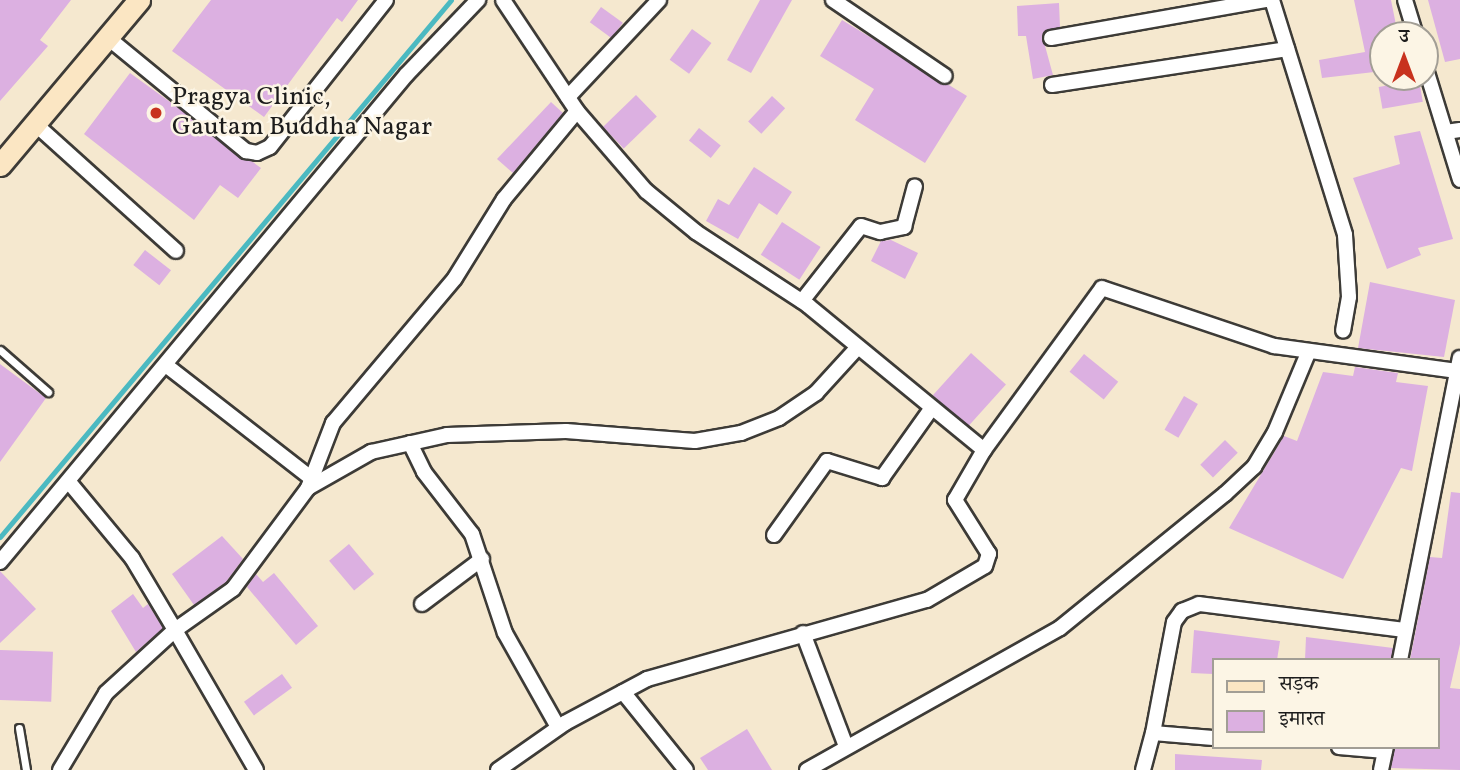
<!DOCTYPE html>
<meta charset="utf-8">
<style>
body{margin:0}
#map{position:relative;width:1460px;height:770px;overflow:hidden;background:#f5e8cf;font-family:Vollkorn,"Noto Serif Devanagari",serif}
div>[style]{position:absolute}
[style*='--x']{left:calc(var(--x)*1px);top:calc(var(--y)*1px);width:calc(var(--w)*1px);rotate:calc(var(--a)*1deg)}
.stream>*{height:5px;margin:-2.5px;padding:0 2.5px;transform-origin:2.5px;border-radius:2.5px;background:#4bb9c1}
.building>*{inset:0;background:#dcb0e1;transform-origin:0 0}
.roads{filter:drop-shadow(2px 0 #3d3b37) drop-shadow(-2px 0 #3d3b37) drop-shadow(0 2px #3d3b37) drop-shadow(0 -2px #3d3b37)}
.lane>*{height:7px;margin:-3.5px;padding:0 3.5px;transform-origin:3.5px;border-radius:3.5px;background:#fff}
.street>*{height:14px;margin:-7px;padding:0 7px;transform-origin:7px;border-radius:7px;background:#fff}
.secondary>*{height:21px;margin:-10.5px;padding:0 10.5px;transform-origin:10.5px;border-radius:10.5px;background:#fbe6c3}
.dots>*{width:19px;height:19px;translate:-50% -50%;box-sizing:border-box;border:4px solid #fcf5e5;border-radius:50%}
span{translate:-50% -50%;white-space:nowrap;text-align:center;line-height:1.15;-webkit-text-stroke:5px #fcf5e5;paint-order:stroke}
.poi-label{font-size:26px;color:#1c1c1c}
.left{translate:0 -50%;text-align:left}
.legend{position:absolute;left:1212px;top:658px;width:228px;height:91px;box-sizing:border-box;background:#fcf5e5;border:2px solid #a29e95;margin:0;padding:9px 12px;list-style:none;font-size:21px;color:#1c1c1c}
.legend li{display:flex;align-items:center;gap:14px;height:35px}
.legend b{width:35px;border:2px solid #a29e95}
.north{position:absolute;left:1369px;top:21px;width:70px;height:70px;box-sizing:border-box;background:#fcf5e5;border:2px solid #a29e95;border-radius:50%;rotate:0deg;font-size:19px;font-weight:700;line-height:28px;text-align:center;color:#1c1c1c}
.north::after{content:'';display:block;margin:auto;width:24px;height:32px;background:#c8321e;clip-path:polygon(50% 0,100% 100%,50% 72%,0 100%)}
</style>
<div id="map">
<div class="stream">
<i style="--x:0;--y:537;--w:701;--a:-49.97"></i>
</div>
<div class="building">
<i style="clip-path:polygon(0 0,71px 0,40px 40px,48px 46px,0 101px)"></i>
<i style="clip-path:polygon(211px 0,358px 0,342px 22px,337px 18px,264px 117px,172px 51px)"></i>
<i style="clip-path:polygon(760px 0,792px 0,751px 73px,727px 60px)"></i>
<i style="clip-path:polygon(1354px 0,1391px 0,1398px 35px,1383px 35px,1383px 71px,1322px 78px,1319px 60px,1365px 52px)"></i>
<i style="clip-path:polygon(1428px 0,1460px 0,1460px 59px,1445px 62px)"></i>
<i style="clip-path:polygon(1059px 3px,1060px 27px,1042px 35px,1053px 75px,1033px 79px,1026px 36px,1018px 36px,1017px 6px)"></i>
<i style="left:601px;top:7px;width:27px;height:19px;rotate:36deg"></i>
<i style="clip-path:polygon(842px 20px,967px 96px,925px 163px,855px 120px,874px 89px,820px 56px)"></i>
<i style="left:692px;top:29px;width:24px;height:38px;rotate:36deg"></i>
<i style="clip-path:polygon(130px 73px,261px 168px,238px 198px,220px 185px,194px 220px,84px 134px)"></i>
<i style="left:1419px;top:80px;width:22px;height:41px;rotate:80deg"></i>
<i style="left:636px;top:95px;width:30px;height:46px;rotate:46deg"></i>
<i style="left:772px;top:96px;width:18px;height:35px;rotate:43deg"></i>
<i style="clip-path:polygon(551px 102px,563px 113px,513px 173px,497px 159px)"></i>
<i style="left:699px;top:128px;width:28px;height:16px;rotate:39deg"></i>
<i style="clip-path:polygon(1420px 131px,1453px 239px,1418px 248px,1421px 255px,1387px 269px,1353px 178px,1400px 164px,1394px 136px)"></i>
<i style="clip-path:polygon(754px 167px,792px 192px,777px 215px,759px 203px,738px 239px,706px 221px,718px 199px,729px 205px)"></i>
<i style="left:782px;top:222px;width:46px;height:39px;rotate:33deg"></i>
<i style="clip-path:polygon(891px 240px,918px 253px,905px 279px,871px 261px,881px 241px)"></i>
<i style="left:145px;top:250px;width:33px;height:19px;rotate:38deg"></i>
<i style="clip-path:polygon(1370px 282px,1455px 300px,1444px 357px,1358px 348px)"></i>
<i style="left:971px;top:353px;width:47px;height:57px;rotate:42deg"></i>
<i style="left:1084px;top:354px;width:44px;height:23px;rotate:39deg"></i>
<i style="clip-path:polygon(0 364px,46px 398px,0 462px)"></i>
<i style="clip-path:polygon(1355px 367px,1398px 373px,1396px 382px,1428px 386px,1412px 471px,1401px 468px,1343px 579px,1229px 528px,1284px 436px,1297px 441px,1323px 372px,1353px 376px)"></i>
<i style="left:1184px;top:396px;width:16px;height:39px;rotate:30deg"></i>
<i style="left:1225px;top:440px;width:18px;height:35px;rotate:45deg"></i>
<i style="clip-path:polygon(1451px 492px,1460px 493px,1460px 644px,1450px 688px,1460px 689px,1460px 770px,1391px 768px,1395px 747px,1437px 747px,1437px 660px,1410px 660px,1430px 557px,1442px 558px)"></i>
<i style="clip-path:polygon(222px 536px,243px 559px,226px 582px,194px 605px,172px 574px)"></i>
<i style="left:349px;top:544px;width:39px;height:26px;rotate:50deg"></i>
<i style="clip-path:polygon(0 571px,36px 609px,0 643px)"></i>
<i style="clip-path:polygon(274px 573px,318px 626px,296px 645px,247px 587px,256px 574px,263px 582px)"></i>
<i style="clip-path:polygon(133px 594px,143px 608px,148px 604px,163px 628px,136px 652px,111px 611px)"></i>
<i style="clip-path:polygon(1194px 630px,1280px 641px,1277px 660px,1213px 660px,1213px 674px,1191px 673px)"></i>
<i style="clip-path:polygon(1306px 637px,1393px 648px,1391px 660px,1305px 660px)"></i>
<i style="left:0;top:650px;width:53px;height:50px;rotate:2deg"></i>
<i style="left:282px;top:674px;width:17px;height:47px;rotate:54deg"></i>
<i style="clip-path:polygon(747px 729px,772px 770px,708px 770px,700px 758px)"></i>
<i style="clip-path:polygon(1175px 754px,1262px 760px,1261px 770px,1175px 770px)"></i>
</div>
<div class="roads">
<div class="lane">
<i style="--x:0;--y:350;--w:64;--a:41.2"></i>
<i style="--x:19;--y:728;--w:43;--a:80.5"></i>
</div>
<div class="street">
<i style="--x:833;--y:0;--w:135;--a:34.2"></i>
<i style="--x:1272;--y:0;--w:246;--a:72.7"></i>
<i style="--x:1345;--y:235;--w:62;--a:86.3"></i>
<i style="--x:1349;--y:297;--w:34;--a:100"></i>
<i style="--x:1405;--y:0;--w:37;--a:73"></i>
<i style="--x:107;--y:37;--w:180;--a:39.4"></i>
<i style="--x:246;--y:151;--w:11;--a:10"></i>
<i style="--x:257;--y:153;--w:14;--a:-25"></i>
<i style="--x:270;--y:147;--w:187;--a:-51.7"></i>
<i style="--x:1051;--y:38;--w:219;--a:-10"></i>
<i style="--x:1425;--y:66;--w:119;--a:72.9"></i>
<i style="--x:1052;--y:85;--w:238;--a:-8.7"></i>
<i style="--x:568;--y:97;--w:133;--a:-46.8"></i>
<i style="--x:34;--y:123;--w:191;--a:42"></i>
<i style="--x:1446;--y:132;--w:14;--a:-8"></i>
<i style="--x:802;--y:301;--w:95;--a:-51.8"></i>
<i style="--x:861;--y:226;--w:20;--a:18"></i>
<i style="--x:880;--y:232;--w:25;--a:-12"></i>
<i style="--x:904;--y:227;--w:42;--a:-75"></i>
<i style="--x:167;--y:366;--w:182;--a:37.9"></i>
<i style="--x:410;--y:443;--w:32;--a:64"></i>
<i style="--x:424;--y:472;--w:78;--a:52.3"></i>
<i style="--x:472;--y:534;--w:104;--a:71.6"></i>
<i style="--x:505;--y:633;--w:108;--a:60.6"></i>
<i style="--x:984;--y:450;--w:200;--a:-53.9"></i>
<i style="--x:1102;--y:288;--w:182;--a:18.6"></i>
<i style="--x:1274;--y:346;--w:185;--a:7.8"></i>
<i style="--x:308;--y:488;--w:70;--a:-69"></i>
<i style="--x:333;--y:423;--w:189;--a:-49.9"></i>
<i style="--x:455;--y:278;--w:93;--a:-58.2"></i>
<i style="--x:504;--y:199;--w:114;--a:-50.3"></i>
<i style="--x:774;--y:535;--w:91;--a:-54.4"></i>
<i style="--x:827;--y:461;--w:58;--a:17.2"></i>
<i style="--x:882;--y:478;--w:85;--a:-54.6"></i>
<i style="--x:0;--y:562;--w:635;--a:-50.17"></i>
<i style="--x:407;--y:74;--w:103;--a:-46.2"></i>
<i style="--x:422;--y:604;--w:75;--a:-36.9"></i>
<i style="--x:803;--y:633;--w:121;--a:69.2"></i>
<i style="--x:1400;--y:660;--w:308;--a:-78.8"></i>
<i style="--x:623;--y:692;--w:100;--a:51.1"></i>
<i style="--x:1213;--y:738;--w:60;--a:-175.2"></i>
<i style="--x:1153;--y:733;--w:113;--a:-79.3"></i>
<i style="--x:1174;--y:622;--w:14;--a:-54"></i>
<i style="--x:1182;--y:611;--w:18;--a:-22"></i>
<i style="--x:1199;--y:604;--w:208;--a:7.2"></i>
<i style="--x:1339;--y:747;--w:46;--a:5"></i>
<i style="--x:60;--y:770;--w:90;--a:-59.1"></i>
<i style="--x:106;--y:693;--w:93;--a:-42.4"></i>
<i style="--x:175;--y:630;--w:84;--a:-120.8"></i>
<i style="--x:132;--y:558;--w:99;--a:-129.7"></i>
<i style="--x:256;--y:770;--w:162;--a:-120.1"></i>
<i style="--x:175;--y:630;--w:71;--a:-35.3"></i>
<i style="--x:233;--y:589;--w:126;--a:-53.4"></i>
<i style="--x:308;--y:488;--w:73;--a:-29.7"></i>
<i style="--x:371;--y:452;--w:78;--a:-12.6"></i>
<i style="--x:447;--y:435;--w:119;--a:-1.9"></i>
<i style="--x:566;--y:431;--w:129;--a:4.4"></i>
<i style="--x:695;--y:441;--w:47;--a:-9.9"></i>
<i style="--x:741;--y:433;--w:41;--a:-21.5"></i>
<i style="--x:779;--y:418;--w:45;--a:-34"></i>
<i style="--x:816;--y:393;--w:62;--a:-47.6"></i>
<i style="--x:498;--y:770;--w:82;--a:-35"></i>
<i style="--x:565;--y:723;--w:93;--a:-28.2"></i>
<i style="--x:647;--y:679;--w:291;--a:-15.8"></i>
<i style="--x:927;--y:600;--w:67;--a:-30.4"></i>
<i style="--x:985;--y:566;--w:13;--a:-72"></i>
<i style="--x:989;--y:554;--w:64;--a:-122.2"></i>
<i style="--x:955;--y:500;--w:58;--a:-59.9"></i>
<i style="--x:984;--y:450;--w:227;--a:-140.6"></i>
<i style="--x:809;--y:306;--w:135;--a:-146.8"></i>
<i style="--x:696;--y:232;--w:65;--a:-140.6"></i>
<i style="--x:646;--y:191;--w:106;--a:-130.8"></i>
<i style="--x:577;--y:111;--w:133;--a:-123.7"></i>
<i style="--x:807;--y:770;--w:290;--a:-29.3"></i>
<i style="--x:1060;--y:628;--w:213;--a:-39.1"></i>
<i style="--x:1225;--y:494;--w:40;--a:-43"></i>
<i style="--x:1254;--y:467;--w:41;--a:-59"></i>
<i style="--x:1275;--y:432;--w:86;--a:-67.3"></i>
<i style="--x:1143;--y:770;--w:38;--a:-75"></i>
<i style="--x:1381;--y:770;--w:24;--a:-78"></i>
</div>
<div class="secondary">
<i style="--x:0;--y:165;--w:216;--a:-49.9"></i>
</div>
</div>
<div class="dots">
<i style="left:156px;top:113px;background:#c8321e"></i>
</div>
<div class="poi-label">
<span class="left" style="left:172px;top:113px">Pragya Clinic,<br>Gautam Buddha Nagar</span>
</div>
<ul class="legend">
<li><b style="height:9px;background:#fbe6c3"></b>सड़क</li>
<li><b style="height:19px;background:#dcb0e1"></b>इमारत</li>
</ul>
<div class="north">उ</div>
</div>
